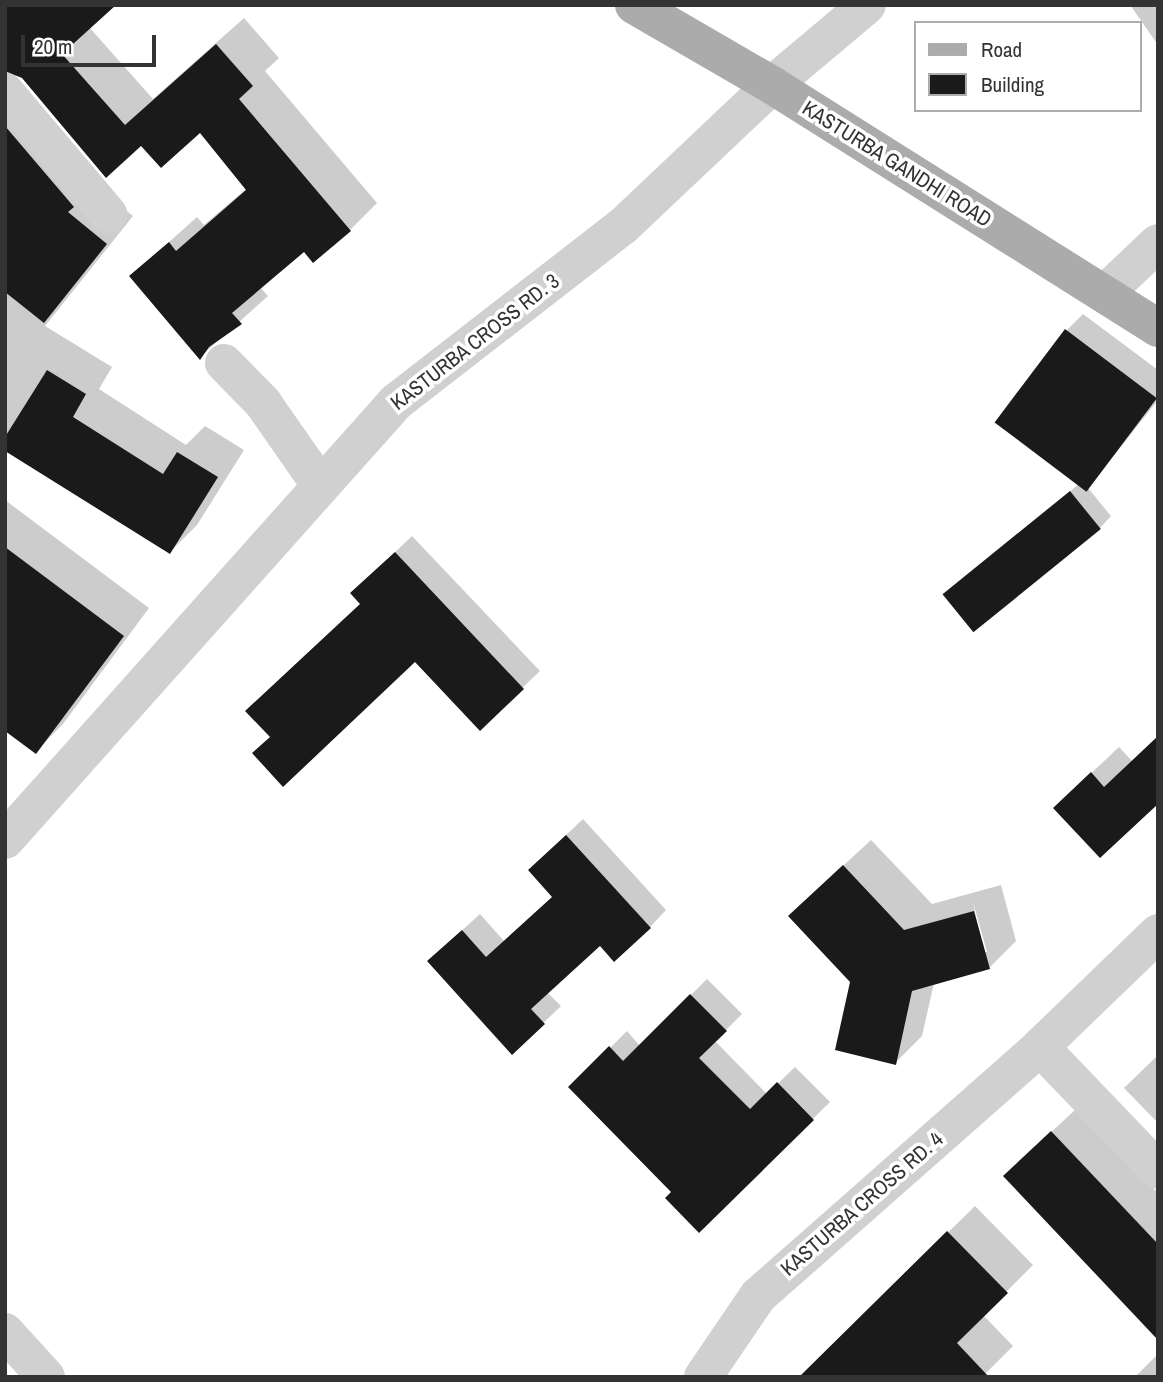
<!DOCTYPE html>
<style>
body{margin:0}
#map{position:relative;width:1163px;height:1382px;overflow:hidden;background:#fff;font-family:"Archivo Narrow",sans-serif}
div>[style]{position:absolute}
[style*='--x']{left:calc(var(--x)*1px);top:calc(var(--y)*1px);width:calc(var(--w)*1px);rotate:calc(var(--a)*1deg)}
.shadow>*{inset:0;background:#0003}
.building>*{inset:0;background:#1a1a1a;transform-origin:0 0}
.minor>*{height:38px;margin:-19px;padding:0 19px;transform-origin:19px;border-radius:19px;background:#d0d0d0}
.major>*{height:38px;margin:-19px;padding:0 19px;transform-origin:19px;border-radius:19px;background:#ababab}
span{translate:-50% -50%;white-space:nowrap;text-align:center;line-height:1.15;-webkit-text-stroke:7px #fff;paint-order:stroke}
.street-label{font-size:21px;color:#333}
.frame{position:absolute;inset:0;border:7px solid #333;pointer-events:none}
.legend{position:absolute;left:914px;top:21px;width:228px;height:91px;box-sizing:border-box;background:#fff;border:2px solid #adadad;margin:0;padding:9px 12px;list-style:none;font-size:21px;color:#333}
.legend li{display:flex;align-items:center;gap:14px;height:35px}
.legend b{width:35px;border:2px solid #adadad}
.scale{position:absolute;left:21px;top:35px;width:135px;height:32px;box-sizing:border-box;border:4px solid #333;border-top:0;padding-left:9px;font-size:21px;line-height:24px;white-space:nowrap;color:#333;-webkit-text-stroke:5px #fff;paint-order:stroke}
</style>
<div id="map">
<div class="shadow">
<i style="clip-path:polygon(5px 5px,89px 27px,153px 99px,244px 18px,279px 58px,265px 71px,377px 203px,350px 230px,304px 250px,260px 287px,268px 296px,200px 357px,131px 276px,197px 217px,204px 225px,247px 188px,200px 131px,141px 144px,14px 73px,94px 184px,133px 216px,45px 326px,112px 367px,99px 389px,186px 445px,205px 426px,244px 450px,197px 525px,170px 552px,5px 449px)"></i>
<i style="clip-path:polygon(1130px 5px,1158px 5px,1158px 45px)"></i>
<i style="clip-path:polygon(1083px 314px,1158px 370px,1158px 400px,1088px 488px,1111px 516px,1100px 528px,957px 583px,1079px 484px,1066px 331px)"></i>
<i style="clip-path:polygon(5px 500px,149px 608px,63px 724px,36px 751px,5px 728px)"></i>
<i style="clip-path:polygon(412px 536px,540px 671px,480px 728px,415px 660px,272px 736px,362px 603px,369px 577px)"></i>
<i style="clip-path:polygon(1119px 747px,1132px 761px,1100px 855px,1083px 781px)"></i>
<i style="clip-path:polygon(583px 819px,666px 910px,650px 927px,600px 944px,547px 992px,561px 1006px,512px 1053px,446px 945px,480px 914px,504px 941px,554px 896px,547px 853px)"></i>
<i style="clip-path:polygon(evenodd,871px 840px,932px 904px,1001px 885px,1016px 941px,989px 968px,934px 983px,922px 1036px,895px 1063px,852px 981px,818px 889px,871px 840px,973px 902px,987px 952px,983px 952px,973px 902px)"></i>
<i style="clip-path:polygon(707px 979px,742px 1014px,715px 1041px,767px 1094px,795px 1067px,830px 1102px,699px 1231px,674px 1192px,571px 1087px,627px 1031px,640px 1046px)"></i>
<i style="clip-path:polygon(1158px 1055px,1158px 1123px,1124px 1088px)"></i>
<i style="clip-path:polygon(1077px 1108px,1158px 1193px,1158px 1338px,1030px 1152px)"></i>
<i style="clip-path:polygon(975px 1206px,1033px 1265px,983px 1315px,1013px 1346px,982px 1377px,829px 1349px)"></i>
<i style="clip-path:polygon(1158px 1354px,1158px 1377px,1135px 1377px)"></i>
</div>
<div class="building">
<i style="clip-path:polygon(5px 5px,116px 5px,62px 54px,125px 125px,216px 44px,253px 86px,239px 99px,351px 231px,313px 263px,304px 252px,232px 313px,242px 324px,209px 347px,200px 360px,129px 276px,169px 242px,176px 251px,246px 190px,200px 133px,161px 168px,141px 146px,106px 178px,22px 78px,5px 71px)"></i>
<i style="clip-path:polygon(5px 126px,74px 207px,68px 212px,107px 244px,44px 323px,5px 292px)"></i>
<i style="left:1065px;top:329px;width:115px;height:117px;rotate:37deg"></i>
<i style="clip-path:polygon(47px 370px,86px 394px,73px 417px,163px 474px,177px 452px,218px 477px,170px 554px,5px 451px,5px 437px)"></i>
<i style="left:1070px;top:491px;width:49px;height:164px;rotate:51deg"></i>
<i style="clip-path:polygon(5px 547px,124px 636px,36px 754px,5px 731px)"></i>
<i style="clip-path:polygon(395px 552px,524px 689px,480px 731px,415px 662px,283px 787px,252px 753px,270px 737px,245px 711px,360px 604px,350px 593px)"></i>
<i style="clip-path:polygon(1158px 736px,1158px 804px,1100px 858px,1053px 808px,1091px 772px,1104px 787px)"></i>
<i style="clip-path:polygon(566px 835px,651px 928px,614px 962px,600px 946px,531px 1009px,545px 1024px,512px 1055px,427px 961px,462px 930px,486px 957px,552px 897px,528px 870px)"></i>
<i style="clip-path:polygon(843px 865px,904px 930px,974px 911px,990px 969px,912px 991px,896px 1065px,835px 1050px,850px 982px,788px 916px)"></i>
<i style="clip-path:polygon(690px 994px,727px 1031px,699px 1058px,750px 1109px,777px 1082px,814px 1120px,699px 1233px,665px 1198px,671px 1192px,568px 1087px,609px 1046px,623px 1061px)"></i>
<i style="clip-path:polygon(1051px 1131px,1158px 1244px,1158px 1340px,1003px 1176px)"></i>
<i style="clip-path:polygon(947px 1231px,1008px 1293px,957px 1343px,989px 1377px,799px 1377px)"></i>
</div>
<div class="minor">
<i style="--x:5;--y:92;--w:160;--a:49.8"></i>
<i style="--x:1104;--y:294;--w:74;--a:-43.4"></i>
<i style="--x:224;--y:363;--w:56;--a:45.7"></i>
<i style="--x:263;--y:403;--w:101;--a:55.1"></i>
<i style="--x:5;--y:840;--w:587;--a:-48.24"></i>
<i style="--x:396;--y:402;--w:287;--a:-37.8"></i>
<i style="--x:623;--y:226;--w:205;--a:-43.4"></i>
<i style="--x:772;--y:85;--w:124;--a:-40.1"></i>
<i style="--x:1040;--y:1047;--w:170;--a:46.2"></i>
<i style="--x:5;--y:1332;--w:61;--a:47.7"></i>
<i style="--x:703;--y:1377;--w:98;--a:-55.8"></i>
<i style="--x:758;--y:1296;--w:376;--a:-41.4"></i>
<i style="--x:1040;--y:1047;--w:164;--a:-44"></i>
</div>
<div class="major">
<i style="--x:634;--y:5;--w:160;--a:30.1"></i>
<i style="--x:772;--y:85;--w:456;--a:32.2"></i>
</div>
<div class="street-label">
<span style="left:897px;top:164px;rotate:32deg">KASTURBA GANDHI ROAD</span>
<span style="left:475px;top:342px;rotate:-38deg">KASTURBA CROSS RD. 3</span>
<span style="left:862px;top:1204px;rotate:-41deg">KASTURBA CROSS RD. 4</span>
</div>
<div class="frame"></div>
<ul class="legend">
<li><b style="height:9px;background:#ababab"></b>Road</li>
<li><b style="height:19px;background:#1a1a1a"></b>Building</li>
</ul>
<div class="scale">20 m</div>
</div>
